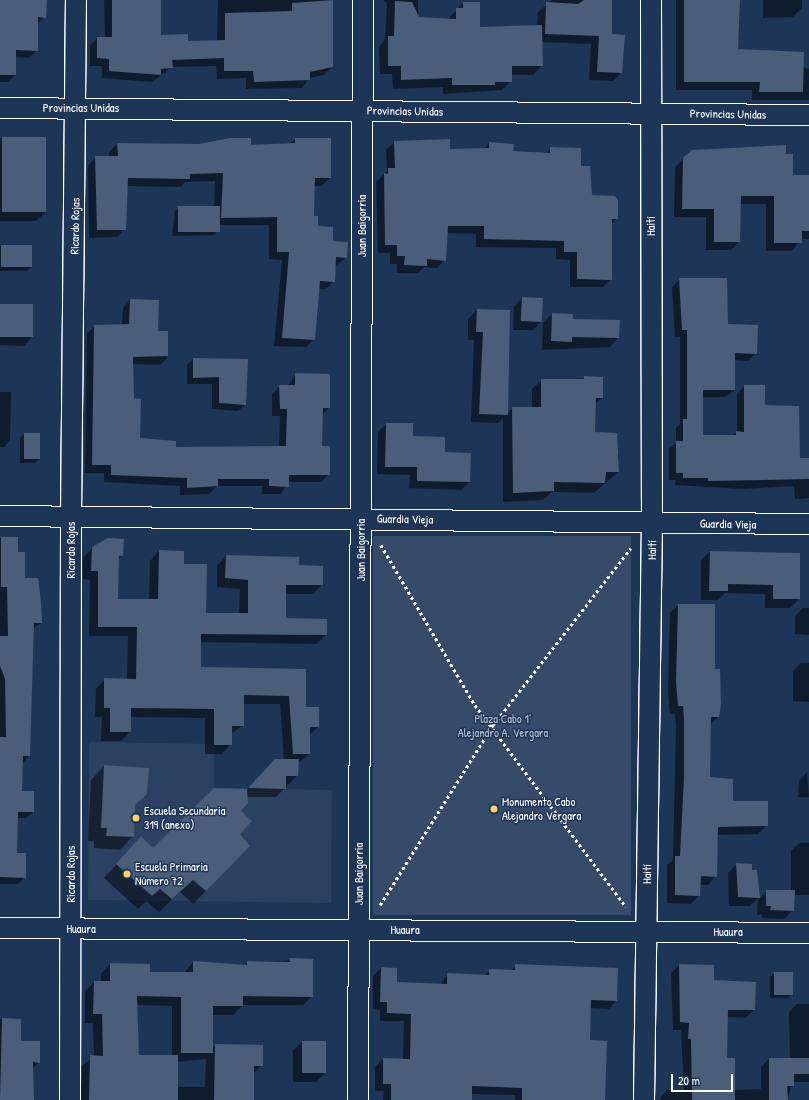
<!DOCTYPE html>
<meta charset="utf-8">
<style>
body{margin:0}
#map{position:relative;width:809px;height:1100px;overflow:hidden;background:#1d3557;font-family:"Patrick Hand",sans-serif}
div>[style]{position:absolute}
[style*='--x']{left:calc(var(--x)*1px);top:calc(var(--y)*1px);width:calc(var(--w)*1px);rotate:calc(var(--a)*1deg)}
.built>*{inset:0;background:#2a4161}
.green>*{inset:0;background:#364b69;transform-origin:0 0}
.shadow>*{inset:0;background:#0007}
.building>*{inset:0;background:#4a5d79;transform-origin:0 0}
.path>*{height:2.5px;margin-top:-1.25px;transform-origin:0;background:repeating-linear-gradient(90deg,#fff 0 3px,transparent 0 6px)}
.roads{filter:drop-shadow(1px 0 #fff) drop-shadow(-1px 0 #fff) drop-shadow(0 1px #fff) drop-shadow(0 -1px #fff)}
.street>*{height:20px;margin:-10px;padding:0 10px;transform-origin:10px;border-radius:10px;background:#1d3557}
.dots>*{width:11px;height:11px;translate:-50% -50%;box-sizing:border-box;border:2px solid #1d3557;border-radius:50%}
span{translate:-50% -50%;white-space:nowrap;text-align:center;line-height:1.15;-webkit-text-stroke:3px #1d3557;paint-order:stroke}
.street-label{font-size:12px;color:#fff}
.park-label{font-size:12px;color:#b9c0ca}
.poi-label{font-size:12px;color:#fff}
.left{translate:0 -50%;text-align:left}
.scale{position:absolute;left:671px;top:1074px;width:62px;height:18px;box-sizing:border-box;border:2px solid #fff;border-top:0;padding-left:5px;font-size:12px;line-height:14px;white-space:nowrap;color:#fff;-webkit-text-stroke:3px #1d3557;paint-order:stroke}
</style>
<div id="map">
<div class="built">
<i style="clip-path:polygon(89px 742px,214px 744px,214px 788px,332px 790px,331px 903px,88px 900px)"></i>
</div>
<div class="green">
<i style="left:373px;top:536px;width:258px;height:379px"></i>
</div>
<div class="shadow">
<i style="clip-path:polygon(0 0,46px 0,45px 17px,37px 24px,37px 50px,29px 58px,15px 57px,15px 75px,8px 82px,0 82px)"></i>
<i style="clip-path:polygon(104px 0,161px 0,160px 36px,187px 42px,217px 41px,218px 0,331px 0,332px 67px,324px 75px,309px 78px,302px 88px,246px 89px,246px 78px,217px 79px,216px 66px,172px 67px,152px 82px,102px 78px,102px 66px,90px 66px,90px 46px,97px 38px,105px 38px)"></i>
<i style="clip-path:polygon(383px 0,418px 0,418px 18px,448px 19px,463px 3px,479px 28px,537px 26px,538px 12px,552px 0,611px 0,611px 35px,621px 73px,613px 81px,589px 80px,591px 44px,542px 42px,542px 65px,533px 75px,511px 75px,511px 81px,502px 90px,443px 94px,443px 87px,393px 89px,392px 74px,380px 74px,379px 47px,385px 40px,387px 3px)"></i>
<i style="clip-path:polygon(676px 0,739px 0,737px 50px,809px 69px,809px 100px,752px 100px,752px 90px,676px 90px)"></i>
<i style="clip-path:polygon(763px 0,802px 0,802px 8px,793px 17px,763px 18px)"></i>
<i style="clip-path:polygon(0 138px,45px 138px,46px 212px,36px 221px,0 221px)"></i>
<i style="clip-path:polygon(295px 139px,330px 178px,322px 186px,314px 186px,313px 217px,317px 227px,346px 258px,335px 266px,334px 281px,326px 289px,318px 289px,314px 339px,306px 347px,274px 346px,282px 260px,269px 259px,269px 225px,219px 225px,215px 235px,172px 236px,175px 211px,179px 207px,214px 207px,215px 181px,185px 182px,181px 187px,127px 186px,125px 229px,117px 237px,89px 238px,88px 166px,96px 157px,109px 157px,109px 152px,117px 144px,250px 146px,290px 144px)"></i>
<i style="clip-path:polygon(394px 142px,449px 150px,483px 150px,489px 143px,512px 152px,545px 154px,551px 148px,580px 167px,591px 196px,617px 218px,611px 224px,611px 279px,603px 287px,570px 287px,570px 260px,556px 259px,556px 248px,476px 247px,476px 234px,447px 233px,445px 260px,437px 268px,424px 267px,418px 273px,397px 273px,397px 264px,390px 264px,390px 253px,378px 253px,376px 182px,387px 171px,386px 150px)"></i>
<i style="clip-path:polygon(692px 150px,785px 155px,792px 176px,809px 176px,809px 239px,801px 239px,792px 251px,766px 251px,766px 204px,740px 204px,739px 242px,731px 250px,706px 250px,706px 217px,674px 217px,675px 167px)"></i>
<i style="clip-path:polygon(0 246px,31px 246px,31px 267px,27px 271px,0 271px)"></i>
<i style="clip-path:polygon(680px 279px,756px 353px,748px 361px,734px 360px,734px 390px,726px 397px,702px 397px,702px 436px,732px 436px,737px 432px,737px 394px,744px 386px,764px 406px,799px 459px,809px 459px,809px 498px,795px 499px,794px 486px,741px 489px,675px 485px,676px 480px,669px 480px,669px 449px,676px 443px,676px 428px,680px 424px,680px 337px,675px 337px,672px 287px)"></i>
<i style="clip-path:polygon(522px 298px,542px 321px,533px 330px,513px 330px,514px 307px)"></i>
<i style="clip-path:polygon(130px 300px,157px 332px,167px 332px,167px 358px,160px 365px,132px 364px,133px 399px,139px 439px,175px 448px,279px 447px,280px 416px,272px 416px,272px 394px,280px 386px,288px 386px,296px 374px,329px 408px,322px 415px,321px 446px,329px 474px,321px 482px,288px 482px,281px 494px,262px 494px,262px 486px,217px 486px,209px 494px,180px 495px,180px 486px,104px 482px,104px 473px,85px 473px,87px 333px,95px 326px,122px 325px,123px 308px)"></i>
<i style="clip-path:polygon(0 305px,32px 337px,24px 346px,0 345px)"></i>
<i style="clip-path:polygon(477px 310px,507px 414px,513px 408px,532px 408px,532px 389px,542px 380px,602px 378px,602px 398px,594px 405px,594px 433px,619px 455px,618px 472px,594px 493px,552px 492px,543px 500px,503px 502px,503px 418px,498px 423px,471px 422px,474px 340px,468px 340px,468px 319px)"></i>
<i style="clip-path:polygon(552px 314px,572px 320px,619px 321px,618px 338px,610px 347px,542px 350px,543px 323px)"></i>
<i style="clip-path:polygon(193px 359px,247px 360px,245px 405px,238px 411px,212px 409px,212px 384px,187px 384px,187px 365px)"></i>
<i style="clip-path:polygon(0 392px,11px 392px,10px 440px,4px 447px,0 447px)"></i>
<i style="clip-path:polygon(386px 424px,412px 424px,412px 437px,444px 453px,470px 482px,461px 490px,409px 488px,410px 475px,377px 474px,378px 432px)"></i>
<i style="clip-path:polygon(24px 434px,39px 459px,35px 463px,20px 463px,20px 438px)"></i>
<i style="clip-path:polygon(0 538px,17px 538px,17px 553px,41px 623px,32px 629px,29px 756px,23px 763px,21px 792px,33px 812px,26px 818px,17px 818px,16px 854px,25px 877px,18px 884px,0 884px)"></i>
<i style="clip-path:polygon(92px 548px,122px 556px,118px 560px,117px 600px,149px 600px,150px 561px,159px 551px,183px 565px,205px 614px,239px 614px,240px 589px,217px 587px,217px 566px,226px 556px,298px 566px,322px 584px,313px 594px,285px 594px,285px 619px,326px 635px,316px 644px,200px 642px,200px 668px,305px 670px,305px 708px,318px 727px,309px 735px,309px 754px,298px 763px,297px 776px,276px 797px,246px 797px,239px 811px,239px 834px,206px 891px,193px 904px,180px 892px,159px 912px,146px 901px,138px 909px,104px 878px,141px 837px,153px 849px,247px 790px,266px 769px,284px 760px,280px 704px,243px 704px,243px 725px,231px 734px,231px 744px,222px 754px,205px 754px,205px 718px,130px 717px,130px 732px,121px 741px,101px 741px,102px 717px,95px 717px,96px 689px,105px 679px,127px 680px,128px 636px,89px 636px,90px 580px,83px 579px,83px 558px)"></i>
<i style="clip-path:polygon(710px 552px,799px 554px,799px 599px,790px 608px,765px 608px,765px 594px,725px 593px,718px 600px,701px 600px,701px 560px)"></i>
<i style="clip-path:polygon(678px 605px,714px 670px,718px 717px,710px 725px,709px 777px,732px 802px,767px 825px,758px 834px,717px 835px,716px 876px,708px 885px,700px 885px,699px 895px,691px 904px,667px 903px,667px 865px,673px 860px,676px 726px,675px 714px,670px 714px,668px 691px,670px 613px)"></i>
<i style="clip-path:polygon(803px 608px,809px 608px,809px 635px,795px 634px,795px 616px)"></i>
<i style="clip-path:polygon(801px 663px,809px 663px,809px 702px,793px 701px,793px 671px)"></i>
<i style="clip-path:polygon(104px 766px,146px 794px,134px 806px,133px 836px,120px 850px,94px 848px,94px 841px,88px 841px,91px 780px)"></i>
<i style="clip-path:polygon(807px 772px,809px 797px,798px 797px,799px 781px)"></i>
<i style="clip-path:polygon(799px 843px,809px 843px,809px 895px,793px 895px,793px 910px,784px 919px,762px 918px,762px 914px,757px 915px,758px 898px,750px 906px,729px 906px,728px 873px,737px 864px,757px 871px,759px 899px,767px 891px,791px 891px,791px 851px)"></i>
<i style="clip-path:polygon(evenodd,312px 960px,312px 996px,303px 1005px,243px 1005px,233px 1015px,212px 1015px,212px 1048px,215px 1045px,262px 1065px,253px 1074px,253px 1100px,81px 1100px,81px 1066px,94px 1057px,93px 1023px,85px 1023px,85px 991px,94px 982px,101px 982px,101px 974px,110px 964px,149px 973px,184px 973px,193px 962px,244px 966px,247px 962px,312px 960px,137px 1005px,172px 1006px,172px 1056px,138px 1056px,137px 1005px,312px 960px,206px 1059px,205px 1087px,177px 1087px,177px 1062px,206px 1059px)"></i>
<i style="clip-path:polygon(679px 965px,713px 966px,713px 981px,755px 983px,754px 1010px,746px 1018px,727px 1017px,726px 1059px,734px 1090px,761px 1089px,761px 1067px,769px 1059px,790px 1059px,789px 1012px,797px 1004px,809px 1004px,809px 1082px,793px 1082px,787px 1100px,659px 1100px,667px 1090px,684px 1090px,681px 1030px,673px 1030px,671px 973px)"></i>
<i style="clip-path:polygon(516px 966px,616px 1001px,609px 1009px,590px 1008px,589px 1041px,604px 1100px,515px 1100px,515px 1095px,471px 1094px,471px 1100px,383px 1100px,384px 1091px,375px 1091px,375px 1067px,383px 1059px,403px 1059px,404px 1021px,380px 1021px,380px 1010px,373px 1009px,373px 976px,381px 968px,396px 983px,440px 985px,448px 974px,485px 975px,490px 970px,510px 971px)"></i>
<i style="clip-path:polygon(775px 973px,792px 994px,788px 998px,770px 998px,770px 977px)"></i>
<i style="clip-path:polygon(0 1019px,20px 1020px,20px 1042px,39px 1062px,32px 1069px,33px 1100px,0 1100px)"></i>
<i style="clip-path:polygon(302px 1042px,325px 1073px,316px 1082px,293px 1082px,293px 1050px)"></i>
</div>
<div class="building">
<i style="clip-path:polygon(0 0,47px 0,46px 18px,38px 17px,38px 51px,16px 50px,16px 75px,0 75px)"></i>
<i style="clip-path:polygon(112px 0,161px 0,161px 35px,188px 34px,188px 41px,225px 40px,225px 13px,292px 11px,292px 3px,333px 0,333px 67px,310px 72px,310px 80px,254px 82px,253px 71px,224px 71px,224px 58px,172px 60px,173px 68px,161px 69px,161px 75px,109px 71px,109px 59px,97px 58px,97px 37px,112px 37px)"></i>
<i style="clip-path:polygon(584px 0,612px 0,612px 34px,625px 35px,622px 73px,597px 72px,599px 36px,545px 34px,546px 2px,578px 4px)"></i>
<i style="clip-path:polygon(684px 0,740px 0,738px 49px,804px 52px,803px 92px,759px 92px,760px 82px,684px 82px)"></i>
<i style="clip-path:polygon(395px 1px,412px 2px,419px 17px,456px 19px,456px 8px,463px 8px,463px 2px,480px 2px,480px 27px,542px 25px,543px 66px,512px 66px,512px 82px,495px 82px,495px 85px,452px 85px,452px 78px,401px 80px,401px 66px,388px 66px,388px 36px,394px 36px)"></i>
<i style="left:2px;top:137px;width:44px;height:75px"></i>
<i style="clip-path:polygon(230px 138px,251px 138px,251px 145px,295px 143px,295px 138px,331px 138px,331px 178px,315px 178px,314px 216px,318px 216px,318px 226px,333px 227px,333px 241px,348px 242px,347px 258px,336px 257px,335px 282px,320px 281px,315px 340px,282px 338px,289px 252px,277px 252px,277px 217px,221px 218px,223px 173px,190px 174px,190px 179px,128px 178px,126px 230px,97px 230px,95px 156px,118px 156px,117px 143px,199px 144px)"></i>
<i style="clip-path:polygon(450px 139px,450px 149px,489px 148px,489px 142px,514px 144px,513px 151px,550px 153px,550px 147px,581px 148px,581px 166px,590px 166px,592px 195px,615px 196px,618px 200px,618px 219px,612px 219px,612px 280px,577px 279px,577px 252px,564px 252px,564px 241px,484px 239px,484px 226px,448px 226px,446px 261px,427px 259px,427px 266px,404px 265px,405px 256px,397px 256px,397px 245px,385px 245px,384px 173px,388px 174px,388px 168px,395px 168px,394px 141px)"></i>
<i style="clip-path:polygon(786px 145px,786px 154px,793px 154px,793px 175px,809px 175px,809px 231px,802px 231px,802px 243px,774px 243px,774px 196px,741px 196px,740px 242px,714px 242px,714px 209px,682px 209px,683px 158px,692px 150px)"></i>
<i style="left:178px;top:206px;width:42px;height:26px"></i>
<i style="left:1px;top:245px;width:31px;height:22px"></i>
<i style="clip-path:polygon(679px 278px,727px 278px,728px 324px,758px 325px,757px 354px,735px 353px,735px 390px,703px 390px,703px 435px,736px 435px,736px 431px,744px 432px,744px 385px,765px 385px,765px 405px,799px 406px,800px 458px,809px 458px,809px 479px,708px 481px,708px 478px,683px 478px,683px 473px,676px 473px,676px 441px,683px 441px,683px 419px,687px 419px,687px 330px,682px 330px)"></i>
<i style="left:522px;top:297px;width:21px;height:24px;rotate:3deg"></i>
<i style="clip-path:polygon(130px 299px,159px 300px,158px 331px,168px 331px,168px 356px,133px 357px,134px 398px,141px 399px,140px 438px,176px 441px,176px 447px,286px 446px,287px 409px,280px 409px,279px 385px,295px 385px,295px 373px,330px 374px,330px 408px,323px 408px,322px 446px,330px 446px,330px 475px,289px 475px,289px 487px,269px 486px,269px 479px,218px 479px,218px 486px,187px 488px,187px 478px,111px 475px,111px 465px,92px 465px,94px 325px,129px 324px)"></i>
<i style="left:0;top:304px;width:33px;height:33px"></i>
<i style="clip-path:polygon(477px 309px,510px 310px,508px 415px,479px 414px,483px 332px,476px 332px)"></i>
<i style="clip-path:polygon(552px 313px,573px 314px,573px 319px,620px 320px,619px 338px,572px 337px,572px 342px,551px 341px)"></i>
<i style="clip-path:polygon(193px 358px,248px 359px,246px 405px,219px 403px,219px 377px,193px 378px)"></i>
<i style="clip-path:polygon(584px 376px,603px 377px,603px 398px,596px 398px,595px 432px,617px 433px,619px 472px,606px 472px,605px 483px,554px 482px,554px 491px,513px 493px,512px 407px,541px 407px,541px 379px,584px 379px)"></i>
<i style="clip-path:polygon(386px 423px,413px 423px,413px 436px,445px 437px,445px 452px,471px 453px,470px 482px,417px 481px,417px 467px,385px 467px)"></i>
<i style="left:24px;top:433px;width:16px;height:26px"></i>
<i style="clip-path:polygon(1px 537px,18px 537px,18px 552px,25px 552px,25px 578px,38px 578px,41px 602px,42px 623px,34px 623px,30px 756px,23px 756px,22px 791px,34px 791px,34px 812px,18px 812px,17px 853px,26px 853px,26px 878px,0 877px,0 737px,6px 737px,5px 679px,0 666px,0 636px,8px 636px,7px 587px,1px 587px)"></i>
<i style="clip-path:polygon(108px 538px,124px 539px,123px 556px,119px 556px,118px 599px,158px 599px,159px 550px,184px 551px,184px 564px,207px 564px,206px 613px,248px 613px,248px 580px,225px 578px,226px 555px,299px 557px,299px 565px,323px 566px,323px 585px,286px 585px,286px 618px,327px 619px,327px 635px,201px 634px,201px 667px,306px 669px,306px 707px,319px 707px,319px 727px,310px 727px,310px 754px,293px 754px,289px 696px,244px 695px,244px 726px,232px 726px,232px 745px,214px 745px,214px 709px,131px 708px,131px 732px,110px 732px,110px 708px,104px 708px,104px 678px,136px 679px,137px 627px,98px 627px,98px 571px,91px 571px,92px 547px)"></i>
<i style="clip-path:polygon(710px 551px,800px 553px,800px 599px,773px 599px,773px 585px,728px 584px,728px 591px,709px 591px)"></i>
<i style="clip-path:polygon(678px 604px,715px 604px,715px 669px,720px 669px,721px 704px,719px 717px,711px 717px,710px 777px,733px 779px,733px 801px,768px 801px,768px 826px,718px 827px,717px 877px,701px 876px,700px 896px,675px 895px,675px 856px,680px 856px,684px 778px,684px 718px,683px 706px,678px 706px,676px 682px)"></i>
<i style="clip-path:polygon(275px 759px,299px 759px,298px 776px,286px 776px,286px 789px,248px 788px)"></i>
<i style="clip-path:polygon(104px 765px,149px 768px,147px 794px,135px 805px,134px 837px,106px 836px,107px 828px,101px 828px)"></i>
<i style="clip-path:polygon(214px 788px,247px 789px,248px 803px,241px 811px,252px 821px,240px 834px,250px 846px,206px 891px,193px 880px,172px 899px,160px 889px,152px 896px,116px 864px,141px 836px,153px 848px)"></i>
<i style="clip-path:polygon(736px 863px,752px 864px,752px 870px,757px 870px,760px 898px,738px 897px)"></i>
<i style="clip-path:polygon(766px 890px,795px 890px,794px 911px,770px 910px,771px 906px,766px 906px)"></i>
<i style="clip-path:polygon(290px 958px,313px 959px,313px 997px,243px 996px,243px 1006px,213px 1006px,213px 1053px,181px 1053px,181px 997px,137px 996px,139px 1055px,178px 1055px,178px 1100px,89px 1100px,90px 1055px,103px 1056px,102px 1014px,93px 1014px,94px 981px,110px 981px,110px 963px,150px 964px,150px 972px,193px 972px,193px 961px,247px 965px,247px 961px,290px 962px)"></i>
<i style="clip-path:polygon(515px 964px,618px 968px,617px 1001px,591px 1000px,590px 1040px,607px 1041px,605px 1100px,522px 1100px,522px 1088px,472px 1086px,472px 1100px,391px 1100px,391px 1084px,383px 1084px,383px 1058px,410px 1059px,411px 1014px,387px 1013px,387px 1002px,380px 1002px,381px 967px,397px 968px,397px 982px,447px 984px,447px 973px,489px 975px,489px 969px,515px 970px)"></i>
<i style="clip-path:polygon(679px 964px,714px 965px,714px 980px,756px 982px,755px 1010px,728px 1010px,727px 1058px,735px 1058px,735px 1100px,692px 1100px,691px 1039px,688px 1039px,689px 1023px,680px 1022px)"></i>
<i style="left:774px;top:972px;width:19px;height:23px"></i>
<i style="clip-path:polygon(2px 1018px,21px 1019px,21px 1041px,40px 1041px,40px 1063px,33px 1062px,34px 1100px,0 1100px)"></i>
<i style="left:302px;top:1041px;width:24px;height:32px"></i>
<i style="clip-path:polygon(215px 1044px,263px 1045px,263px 1066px,254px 1066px,254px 1100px,214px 1100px)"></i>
<i style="clip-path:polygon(769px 1058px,809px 1058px,809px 1074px,794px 1074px,794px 1086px,787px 1086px,788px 1100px,769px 1100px)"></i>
</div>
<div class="path">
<i style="--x:381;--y:545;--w:186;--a:59.6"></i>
<i style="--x:475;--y:705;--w:252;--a:53.2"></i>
<i style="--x:380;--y:905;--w:213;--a:-57.9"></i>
<i style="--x:493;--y:725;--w:224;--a:-52.1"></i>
</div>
<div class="roads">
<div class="street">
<i style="--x:0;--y:108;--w:809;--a:0.5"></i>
<i style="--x:0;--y:516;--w:809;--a:0.57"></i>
<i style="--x:0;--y:928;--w:809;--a:0.35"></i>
<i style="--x:70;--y:1100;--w:583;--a:-89.9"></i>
<i style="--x:71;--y:517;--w:517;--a:-89.45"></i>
<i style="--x:358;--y:1100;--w:1100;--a:-89.74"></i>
<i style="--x:644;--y:1100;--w:577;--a:-89.21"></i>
<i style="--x:652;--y:523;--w:523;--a:-90.11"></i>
</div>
</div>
<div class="dots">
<i style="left:494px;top:809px;background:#ffd166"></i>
<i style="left:136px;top:818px;background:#ffd166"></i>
<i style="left:127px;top:874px;background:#ffd166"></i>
</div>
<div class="street-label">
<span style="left:81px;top:108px">Provincias Unidas</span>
<span style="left:405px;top:111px;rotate:1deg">Provincias Unidas</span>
<span style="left:728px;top:114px;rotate:1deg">Provincias Unidas</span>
<span style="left:75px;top:226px;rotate:-89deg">Ricardo Rojas</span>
<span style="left:362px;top:226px;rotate:-90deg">Juan Baigorria</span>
<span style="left:651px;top:226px;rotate:-90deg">Haití</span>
<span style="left:405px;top:519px;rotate:1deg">Guardia Vieja</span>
<span style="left:728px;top:524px;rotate:1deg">Guardia Vieja</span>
<span style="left:71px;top:550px;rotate:-90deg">Ricardo Rojas</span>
<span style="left:361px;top:550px;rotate:-90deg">Juan Baigorria</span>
<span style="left:652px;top:550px;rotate:-89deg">Haití</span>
<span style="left:71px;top:874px;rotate:-90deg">Ricardo Rojas</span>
<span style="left:359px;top:874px;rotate:-90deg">Juan Baigorria</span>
<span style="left:647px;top:874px;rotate:-89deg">Haití</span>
<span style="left:81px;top:929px">Huaura</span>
<span style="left:405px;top:930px">Huaura</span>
<span style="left:728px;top:932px">Huaura</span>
</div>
<div class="park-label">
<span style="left:503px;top:726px">Plaza Cabo 1°<br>Alejandro A. Vergara</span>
</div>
<div class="poi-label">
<span class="left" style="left:502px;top:809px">Monumento Cabo<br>Alejandro Vergara</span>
<span class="left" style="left:144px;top:818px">Escuela Secundaria<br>319 (anexo)</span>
<span class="left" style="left:135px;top:874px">Escuela Primaria<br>Número 72</span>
</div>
<div class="scale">20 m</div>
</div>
